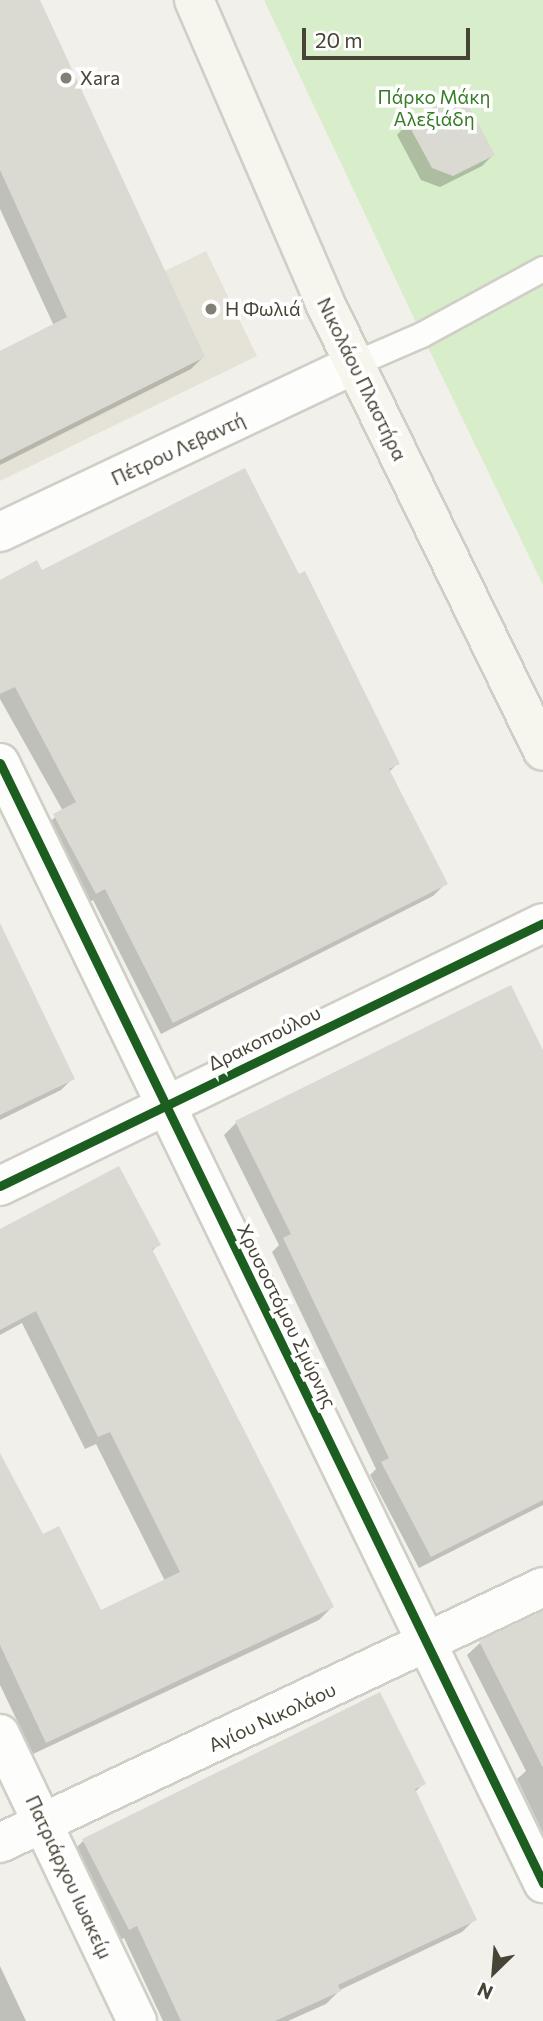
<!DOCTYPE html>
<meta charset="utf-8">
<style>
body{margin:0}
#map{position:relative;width:543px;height:2021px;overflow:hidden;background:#f1f0ea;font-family:Commissioner,sans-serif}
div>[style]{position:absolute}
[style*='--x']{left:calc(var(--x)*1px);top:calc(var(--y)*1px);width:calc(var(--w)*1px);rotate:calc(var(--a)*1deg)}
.residential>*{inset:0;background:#e5e3d7}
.green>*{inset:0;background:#d8edc9}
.shadow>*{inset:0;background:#0003}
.building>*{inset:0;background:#dad9d2}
.roads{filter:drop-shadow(2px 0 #cfcec7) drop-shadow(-2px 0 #cfcec7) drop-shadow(0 2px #cfcec7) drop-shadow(0 -2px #cfcec7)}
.lane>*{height:24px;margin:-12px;padding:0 12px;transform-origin:12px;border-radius:12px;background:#fdfdfc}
.street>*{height:38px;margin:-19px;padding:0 19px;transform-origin:19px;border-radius:19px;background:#fdfdfc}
.secondary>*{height:38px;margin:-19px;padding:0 19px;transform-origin:19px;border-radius:19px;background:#f7f6ee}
.cycleway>*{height:9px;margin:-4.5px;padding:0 4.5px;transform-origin:4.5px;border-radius:4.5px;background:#1b5e20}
.dots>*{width:19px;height:19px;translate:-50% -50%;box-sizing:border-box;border:4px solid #fff;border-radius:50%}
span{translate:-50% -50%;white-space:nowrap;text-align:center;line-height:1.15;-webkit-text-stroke:7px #fff;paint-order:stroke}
.poi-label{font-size:19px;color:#474435}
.left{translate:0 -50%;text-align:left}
.park-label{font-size:19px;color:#367b26}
.street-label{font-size:19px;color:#474435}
.north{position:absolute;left:459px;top:1937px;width:70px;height:70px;-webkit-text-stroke:5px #fff;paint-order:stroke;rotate:205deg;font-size:19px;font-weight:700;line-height:28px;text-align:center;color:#474435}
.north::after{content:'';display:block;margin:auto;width:24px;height:32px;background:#474435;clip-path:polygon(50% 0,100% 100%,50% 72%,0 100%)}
.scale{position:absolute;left:302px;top:28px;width:168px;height:32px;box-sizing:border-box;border:4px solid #474435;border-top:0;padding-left:9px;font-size:21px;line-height:24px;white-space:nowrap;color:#474435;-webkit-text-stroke:5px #fff;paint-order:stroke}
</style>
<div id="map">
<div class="residential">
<i style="clip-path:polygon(206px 251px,257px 356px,0 481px,0 351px)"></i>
</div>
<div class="green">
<i style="clip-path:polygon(264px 0,543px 0,543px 585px,422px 335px)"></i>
</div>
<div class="shadow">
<i style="clip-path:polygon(0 0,38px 0,203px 357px,191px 369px,0 465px,0 353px,54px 326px,0 209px)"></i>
<i style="clip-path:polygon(408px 123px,493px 155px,482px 166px,440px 187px,421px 180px,397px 135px)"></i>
<i style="clip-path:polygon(42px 572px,398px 763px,389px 772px,446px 883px,433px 896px,161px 1034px,93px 900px,84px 905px,42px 828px,63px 811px,0 699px,0 582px)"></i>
<i style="clip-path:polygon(0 940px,73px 1078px,61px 1090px,0 1120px)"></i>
<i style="clip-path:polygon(510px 988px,543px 1054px,543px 1505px,419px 1568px,370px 1475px,376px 1469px,272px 1252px,279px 1245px,224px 1135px,236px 1123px)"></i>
<i style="clip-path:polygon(0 1232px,159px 1244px,151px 1252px,332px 1607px,319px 1620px,33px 1754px,0 1685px,0 1457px,42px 1536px,100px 1612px,165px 1581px,96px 1444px,85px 1449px,22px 1323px,0 1335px)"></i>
<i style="clip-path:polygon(543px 1612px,543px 1833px,517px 1779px,526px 1771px,467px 1655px,480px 1643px)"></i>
<i style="clip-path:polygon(424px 1783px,415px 1792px,475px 1919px,462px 1932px,340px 1990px,326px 2004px,288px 2021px,163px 2021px,124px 1938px,116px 1942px,71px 1853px,84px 1840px)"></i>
<i style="clip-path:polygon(0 1966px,26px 2021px,0 2021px)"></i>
</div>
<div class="building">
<i style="clip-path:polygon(0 0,40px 0,205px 357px,0 460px,0 351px,67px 317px,0 170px)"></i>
<i style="clip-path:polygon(461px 92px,495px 155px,453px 176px,432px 168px,407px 122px)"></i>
<i style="clip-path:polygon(245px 468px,299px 574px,305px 571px,400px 764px,389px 769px,448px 884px,173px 1023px,105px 889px,96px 894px,53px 814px,76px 802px,15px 687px,0 694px,0 580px,37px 560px,42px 570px)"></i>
<i style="clip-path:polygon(0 923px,75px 1079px,0 1115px)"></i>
<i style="clip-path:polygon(511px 985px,543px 1050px,543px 1500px,431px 1557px,381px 1462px,389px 1458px,283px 1238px,291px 1234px,235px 1121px)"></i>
<i style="clip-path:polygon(119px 1166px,161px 1245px,152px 1249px,334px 1607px,46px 1743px,0 1645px,0 1453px,43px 1534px,59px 1526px,101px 1610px,180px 1572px,110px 1432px,98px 1437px,36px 1311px,0 1330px,0 1229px)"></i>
<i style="clip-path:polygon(543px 1611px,543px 1768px,479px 1641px)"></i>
<i style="clip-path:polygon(380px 1692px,426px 1784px,415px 1789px,477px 1920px,338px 1985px,341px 1991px,275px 2021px,181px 2021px,137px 1926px,129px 1930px,82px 1839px)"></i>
</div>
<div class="roads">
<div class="lane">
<i style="--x:355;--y:364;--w:73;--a:-23.4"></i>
<i style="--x:422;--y:335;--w:138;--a:-28.6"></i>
</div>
<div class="street">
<i style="--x:0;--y:532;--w:393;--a:-25.3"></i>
<i style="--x:0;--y:763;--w:1245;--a:64.13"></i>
<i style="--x:0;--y:1186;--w:603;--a:-25.84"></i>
<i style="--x:0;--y:1734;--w:318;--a:64.5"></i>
<i style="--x:0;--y:1843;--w:600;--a:-25.24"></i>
</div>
<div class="secondary">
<i style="--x:194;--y:0;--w:328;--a:66.6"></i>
<i style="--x:324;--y:301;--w:500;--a:64.05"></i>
</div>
</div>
<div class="cycleway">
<i style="--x:0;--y:763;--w:1245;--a:64.13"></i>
<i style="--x:0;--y:1186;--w:603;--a:-25.84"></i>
</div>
<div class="dots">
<i style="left:66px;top:78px;background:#828074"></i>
<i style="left:211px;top:309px;background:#828074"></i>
</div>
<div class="poi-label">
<span class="left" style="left:80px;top:78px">Xara</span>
<span class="left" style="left:225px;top:309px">Η Φωλιά</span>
</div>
<div class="park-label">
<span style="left:434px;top:108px">Πάρκο Μάκη<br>Αλεξιάδη</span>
</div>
<div class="street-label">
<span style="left:362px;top:379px;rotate:64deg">Νικολάου Πλαστήρα</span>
<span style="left:178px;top:449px;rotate:-25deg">Πέτρου Λεβαντή</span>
<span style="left:264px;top:1038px;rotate:-26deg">Δρακοπούλου</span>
<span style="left:287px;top:1316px;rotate:64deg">Χρυσοστόμου Σμύρνης</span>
<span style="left:272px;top:1717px;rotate:-25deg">Αγίου Νικολάου</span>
<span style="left:69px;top:1877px;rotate:65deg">Πατριάρχου Ιωακείμ</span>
</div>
<div class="north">N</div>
<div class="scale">20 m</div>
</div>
